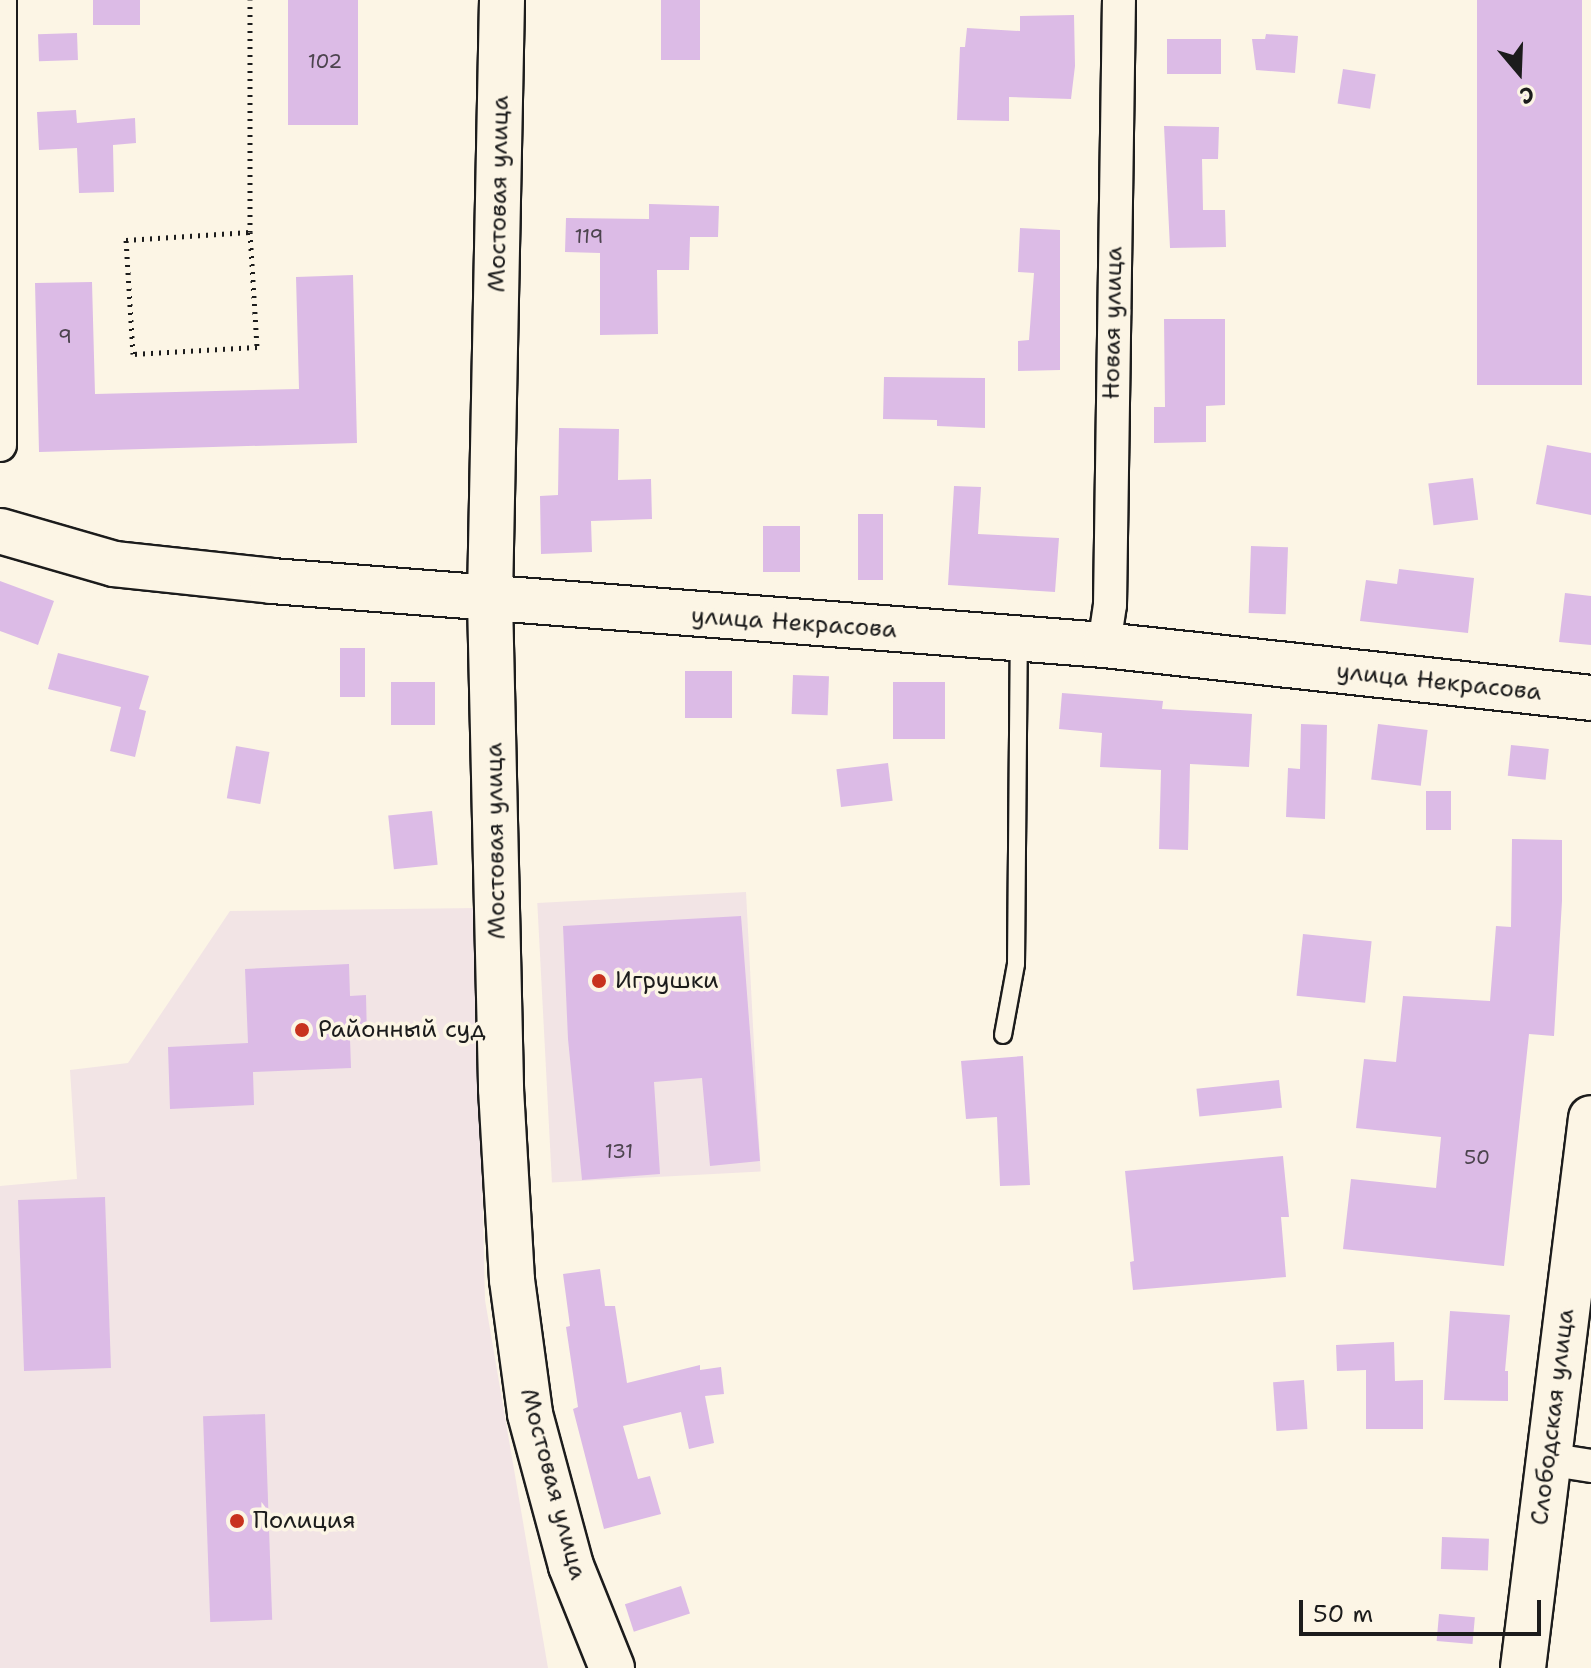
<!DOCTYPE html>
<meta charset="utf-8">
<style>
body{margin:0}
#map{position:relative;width:1591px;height:1668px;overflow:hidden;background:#fcf5e5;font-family:"Shantell Sans",sans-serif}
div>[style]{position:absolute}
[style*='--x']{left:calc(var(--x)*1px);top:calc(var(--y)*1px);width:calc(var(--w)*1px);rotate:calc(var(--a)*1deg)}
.built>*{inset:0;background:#f2e4e5;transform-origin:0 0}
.building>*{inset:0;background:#dcbbe6;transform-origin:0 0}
.path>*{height:5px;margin-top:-2.5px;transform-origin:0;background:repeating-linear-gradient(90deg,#1c1c1c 0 2px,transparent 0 8px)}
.roads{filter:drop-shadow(2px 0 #1c1c1c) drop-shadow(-2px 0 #1c1c1c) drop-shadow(0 2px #1c1c1c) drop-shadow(0 -2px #1c1c1c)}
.lane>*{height:16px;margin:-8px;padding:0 8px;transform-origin:8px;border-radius:8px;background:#fcf5e5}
.street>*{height:32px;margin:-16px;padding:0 16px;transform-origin:16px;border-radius:16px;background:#fcf5e5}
.secondary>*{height:44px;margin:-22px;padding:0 22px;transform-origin:22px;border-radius:22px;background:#fcf5e5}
.dots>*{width:22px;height:22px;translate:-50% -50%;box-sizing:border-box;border:4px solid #fcf5e5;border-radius:50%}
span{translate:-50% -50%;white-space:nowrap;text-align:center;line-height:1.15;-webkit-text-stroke:7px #fcf5e5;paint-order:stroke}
.number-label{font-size:20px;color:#4c444e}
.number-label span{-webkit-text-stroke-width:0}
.street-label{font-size:24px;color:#1c1c1c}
.poi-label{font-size:24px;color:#1c1c1c}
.left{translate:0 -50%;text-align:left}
.north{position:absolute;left:1479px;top:32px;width:80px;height:80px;-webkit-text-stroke:6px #fcf5e5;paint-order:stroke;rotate:161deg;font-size:22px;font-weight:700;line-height:32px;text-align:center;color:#1c1c1c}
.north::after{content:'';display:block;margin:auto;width:28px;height:36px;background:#1c1c1c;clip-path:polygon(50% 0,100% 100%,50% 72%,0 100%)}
.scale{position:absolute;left:1299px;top:1600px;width:242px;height:36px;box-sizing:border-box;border:4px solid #1c1c1c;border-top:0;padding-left:10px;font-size:24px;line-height:28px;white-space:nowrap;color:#1c1c1c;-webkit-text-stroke:6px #fcf5e5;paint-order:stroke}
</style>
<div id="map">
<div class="built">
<i style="left:746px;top:892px;width:280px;height:209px;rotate:87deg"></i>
<i style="clip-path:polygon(476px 908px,485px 1300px,548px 1668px,0 1668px,0 1186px,77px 1179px,70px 1070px,128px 1063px,230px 911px)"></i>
</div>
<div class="building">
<i style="left:93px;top:0;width:47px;height:25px"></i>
<i style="left:288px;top:0;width:70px;height:125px"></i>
<i style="left:661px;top:0;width:39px;height:60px"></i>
<i style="left:1477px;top:0;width:105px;height:385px"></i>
<i style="clip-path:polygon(1074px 15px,1075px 66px,1071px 99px,1009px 97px,1009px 121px,957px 120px,960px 47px,965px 47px,967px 28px,1020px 31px,1020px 16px)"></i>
<i style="left:77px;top:33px;width:27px;height:39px;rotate:88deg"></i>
<i style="clip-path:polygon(1266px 34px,1298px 36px,1295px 73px,1256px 70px,1252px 39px,1265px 39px)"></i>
<i style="left:1221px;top:39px;width:35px;height:54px;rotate:90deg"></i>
<i style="left:1343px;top:69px;width:33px;height:35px;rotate:9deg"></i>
<i style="clip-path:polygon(76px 110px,77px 123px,135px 118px,136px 143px,113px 145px,114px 192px,79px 193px,77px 148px,39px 150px,37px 112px)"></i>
<i style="clip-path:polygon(1164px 126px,1219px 127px,1218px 159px,1202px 159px,1203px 210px,1225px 210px,1226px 247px,1170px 248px)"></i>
<i style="clip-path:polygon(649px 204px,719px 206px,718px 237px,690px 237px,689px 270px,657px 270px,658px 334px,600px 335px,600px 253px,565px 252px,566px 218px,649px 219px)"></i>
<i style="clip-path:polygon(1020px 228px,1060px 230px,1060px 370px,1018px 371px,1018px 341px,1029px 340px,1034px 273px,1018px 272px)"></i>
<i style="clip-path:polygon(353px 275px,357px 443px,39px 452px,35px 283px,92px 282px,95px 394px,299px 389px,296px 277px)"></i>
<i style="clip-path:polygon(1164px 319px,1225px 319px,1225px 405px,1206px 406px,1206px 442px,1154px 443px,1154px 407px,1165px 407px)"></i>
<i style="clip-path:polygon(884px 377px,985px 378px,985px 428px,937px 426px,937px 420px,883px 419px)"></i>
<i style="clip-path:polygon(559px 428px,619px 429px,618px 480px,651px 479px,652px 519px,591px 521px,592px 552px,541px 554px,540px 496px,558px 495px)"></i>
<i style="clip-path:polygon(1547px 445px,1591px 453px,1591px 515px,1536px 504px)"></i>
<i style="left:1473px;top:478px;width:42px;height:45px;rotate:83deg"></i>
<i style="clip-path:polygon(954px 486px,981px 487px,978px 534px,1059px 538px,1055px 592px,948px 585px)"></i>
<i style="left:858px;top:514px;width:25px;height:66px"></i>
<i style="left:763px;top:526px;width:37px;height:46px"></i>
<i style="left:1251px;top:546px;width:37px;height:67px;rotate:2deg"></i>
<i style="clip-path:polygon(1399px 569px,1474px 578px,1468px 633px,1360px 621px,1366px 580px,1397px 584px)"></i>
<i style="clip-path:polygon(0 581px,54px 601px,38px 645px,0 631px)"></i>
<i style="clip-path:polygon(1565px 593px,1591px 596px,1591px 645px,1559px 642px)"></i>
<i style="left:340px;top:648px;width:25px;height:49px"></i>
<i style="clip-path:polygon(58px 653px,149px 676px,139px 709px,146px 711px,135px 757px,110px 751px,121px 707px,48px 689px)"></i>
<i style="left:732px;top:671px;width:47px;height:47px;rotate:90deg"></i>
<i style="left:793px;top:675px;width:36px;height:39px;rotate:2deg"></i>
<i style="left:435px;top:682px;width:43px;height:44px;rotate:90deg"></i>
<i style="left:893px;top:682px;width:52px;height:57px"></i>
<i style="clip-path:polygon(1062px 693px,1163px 701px,1162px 709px,1252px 714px,1249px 767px,1190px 764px,1188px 850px,1159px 849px,1161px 770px,1100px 767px,1102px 733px,1059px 729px)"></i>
<i style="clip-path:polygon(1301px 724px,1327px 725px,1325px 819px,1286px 817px,1288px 768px,1300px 769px)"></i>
<i style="left:1378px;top:724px;width:50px;height:56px;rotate:7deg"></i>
<i style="left:1511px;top:745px;width:38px;height:31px;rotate:6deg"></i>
<i style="left:236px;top:746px;width:34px;height:53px;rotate:10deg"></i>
<i style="left:888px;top:763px;width:38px;height:52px;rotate:83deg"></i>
<i style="left:1426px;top:791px;width:25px;height:39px"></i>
<i style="left:432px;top:811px;width:54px;height:44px;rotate:84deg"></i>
<i style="clip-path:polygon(1512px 839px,1562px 840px,1562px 901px,1554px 1036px,1529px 1034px,1504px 1266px,1343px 1249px,1351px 1179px,1436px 1188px,1441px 1137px,1356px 1128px,1364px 1059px,1396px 1062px,1403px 996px,1490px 1001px,1496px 926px,1511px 927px)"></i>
<i style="clip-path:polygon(741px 916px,760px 1161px,710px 1166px,702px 1078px,654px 1082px,660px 1174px,582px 1180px,568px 1039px,563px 926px)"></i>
<i style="left:1303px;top:934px;width:69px;height:62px;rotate:6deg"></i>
<i style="clip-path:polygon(349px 964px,350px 996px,366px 995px,367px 1038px,350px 1039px,351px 1068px,253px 1072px,254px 1105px,170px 1109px,168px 1047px,248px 1043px,245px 969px)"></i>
<i style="clip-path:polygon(1023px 1056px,1030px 1185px,1000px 1186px,997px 1117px,966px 1119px,961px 1061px)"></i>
<i style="left:1279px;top:1080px;width:28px;height:83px;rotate:84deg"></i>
<i style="clip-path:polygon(1283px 1156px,1289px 1217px,1281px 1217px,1286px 1277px,1133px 1290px,1130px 1262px,1134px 1261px,1125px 1171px)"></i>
<i style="left:105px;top:1197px;width:171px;height:87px;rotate:88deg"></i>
<i style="clip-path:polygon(600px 1269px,605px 1306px,615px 1306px,627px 1383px,700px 1365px,700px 1370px,721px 1367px,724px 1394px,705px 1396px,714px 1443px,689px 1449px,681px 1412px,623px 1426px,638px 1479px,650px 1476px,661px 1514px,604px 1529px,573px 1409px,578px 1407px,566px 1327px,570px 1326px,563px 1274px)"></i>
<i style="clip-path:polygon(1450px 1311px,1510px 1315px,1505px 1371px,1508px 1371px,1508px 1401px,1444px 1400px)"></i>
<i style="clip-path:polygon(1394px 1342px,1395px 1381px,1423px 1380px,1423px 1429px,1366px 1429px,1366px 1370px,1337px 1371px,1336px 1345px)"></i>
<i style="left:1304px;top:1380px;width:49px;height:31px;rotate:86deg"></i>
<i style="left:265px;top:1414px;width:206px;height:62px;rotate:88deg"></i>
<i style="left:1442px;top:1537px;width:47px;height:32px;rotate:2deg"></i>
<i style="left:681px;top:1586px;width:29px;height:59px;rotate:72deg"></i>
<i style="left:1439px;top:1614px;width:36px;height:27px;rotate:5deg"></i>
</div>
<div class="path">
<i style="--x:250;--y:232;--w:115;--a:86.5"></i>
<i style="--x:257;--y:347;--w:124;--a:176.8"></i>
<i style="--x:133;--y:354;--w:114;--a:-93.5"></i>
<i style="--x:126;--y:240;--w:124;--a:-3.7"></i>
<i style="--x:250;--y:232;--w:232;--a:-90"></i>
</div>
<div class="roads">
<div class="lane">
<i style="--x:1003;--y:1035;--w:72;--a:-79.6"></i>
<i style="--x:1016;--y:964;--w:324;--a:-89.5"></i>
</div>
<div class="street">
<i style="--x:0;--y:445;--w:445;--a:-90"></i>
<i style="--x:1104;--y:645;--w:40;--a:-81.5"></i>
<i style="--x:1110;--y:605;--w:605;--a:-89.15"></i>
<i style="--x:1547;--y:1459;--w:45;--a:9"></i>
</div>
<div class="secondary">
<i style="--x:502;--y:0;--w:600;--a:91.15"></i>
<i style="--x:490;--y:600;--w:489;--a:88.7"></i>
<i style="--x:501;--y:1089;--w:191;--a:86.7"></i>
<i style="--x:512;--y:1280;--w:135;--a:82.3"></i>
<i style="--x:530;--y:1414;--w:157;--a:74.9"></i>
<i style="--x:571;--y:1566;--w:110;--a:68.1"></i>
<i style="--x:0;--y:531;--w:119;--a:16.1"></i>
<i style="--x:114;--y:564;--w:159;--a:6.1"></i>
<i style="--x:272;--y:581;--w:834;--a:4.4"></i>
<i style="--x:1104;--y:645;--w:490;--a:6.2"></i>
<i style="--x:1523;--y:1668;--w:554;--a:-82.95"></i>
</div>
</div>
<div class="dots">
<i style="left:599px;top:981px;background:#c8321e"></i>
<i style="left:302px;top:1030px;background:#c8321e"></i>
<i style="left:237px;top:1521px;background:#c8321e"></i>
</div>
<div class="number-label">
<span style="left:325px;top:61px">102</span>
<span style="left:589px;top:236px">119</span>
<span style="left:65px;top:336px">9</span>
<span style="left:619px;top:1151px">131</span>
<span style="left:1477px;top:1157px">50</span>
</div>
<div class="street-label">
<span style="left:499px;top:194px;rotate:-89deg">Мостовая улица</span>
<span style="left:1113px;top:323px;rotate:-89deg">Новая улица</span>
<span style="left:794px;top:623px;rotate:4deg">улица Некрасова</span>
<span style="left:1439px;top:682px;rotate:6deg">улица Некрасова</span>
<span style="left:496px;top:841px;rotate:-91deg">Мостовая улица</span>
<span style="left:1553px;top:1417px;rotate:-83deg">Слободская улица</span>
<span style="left:553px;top:1484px;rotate:75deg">Мостовая улица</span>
</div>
<div class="poi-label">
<span class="left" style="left:615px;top:981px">Игрушки</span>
<span class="left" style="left:318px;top:1030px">Районный суд</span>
<span class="left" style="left:253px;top:1521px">Полиция</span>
</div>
<div class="north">С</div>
<div class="scale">50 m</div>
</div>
